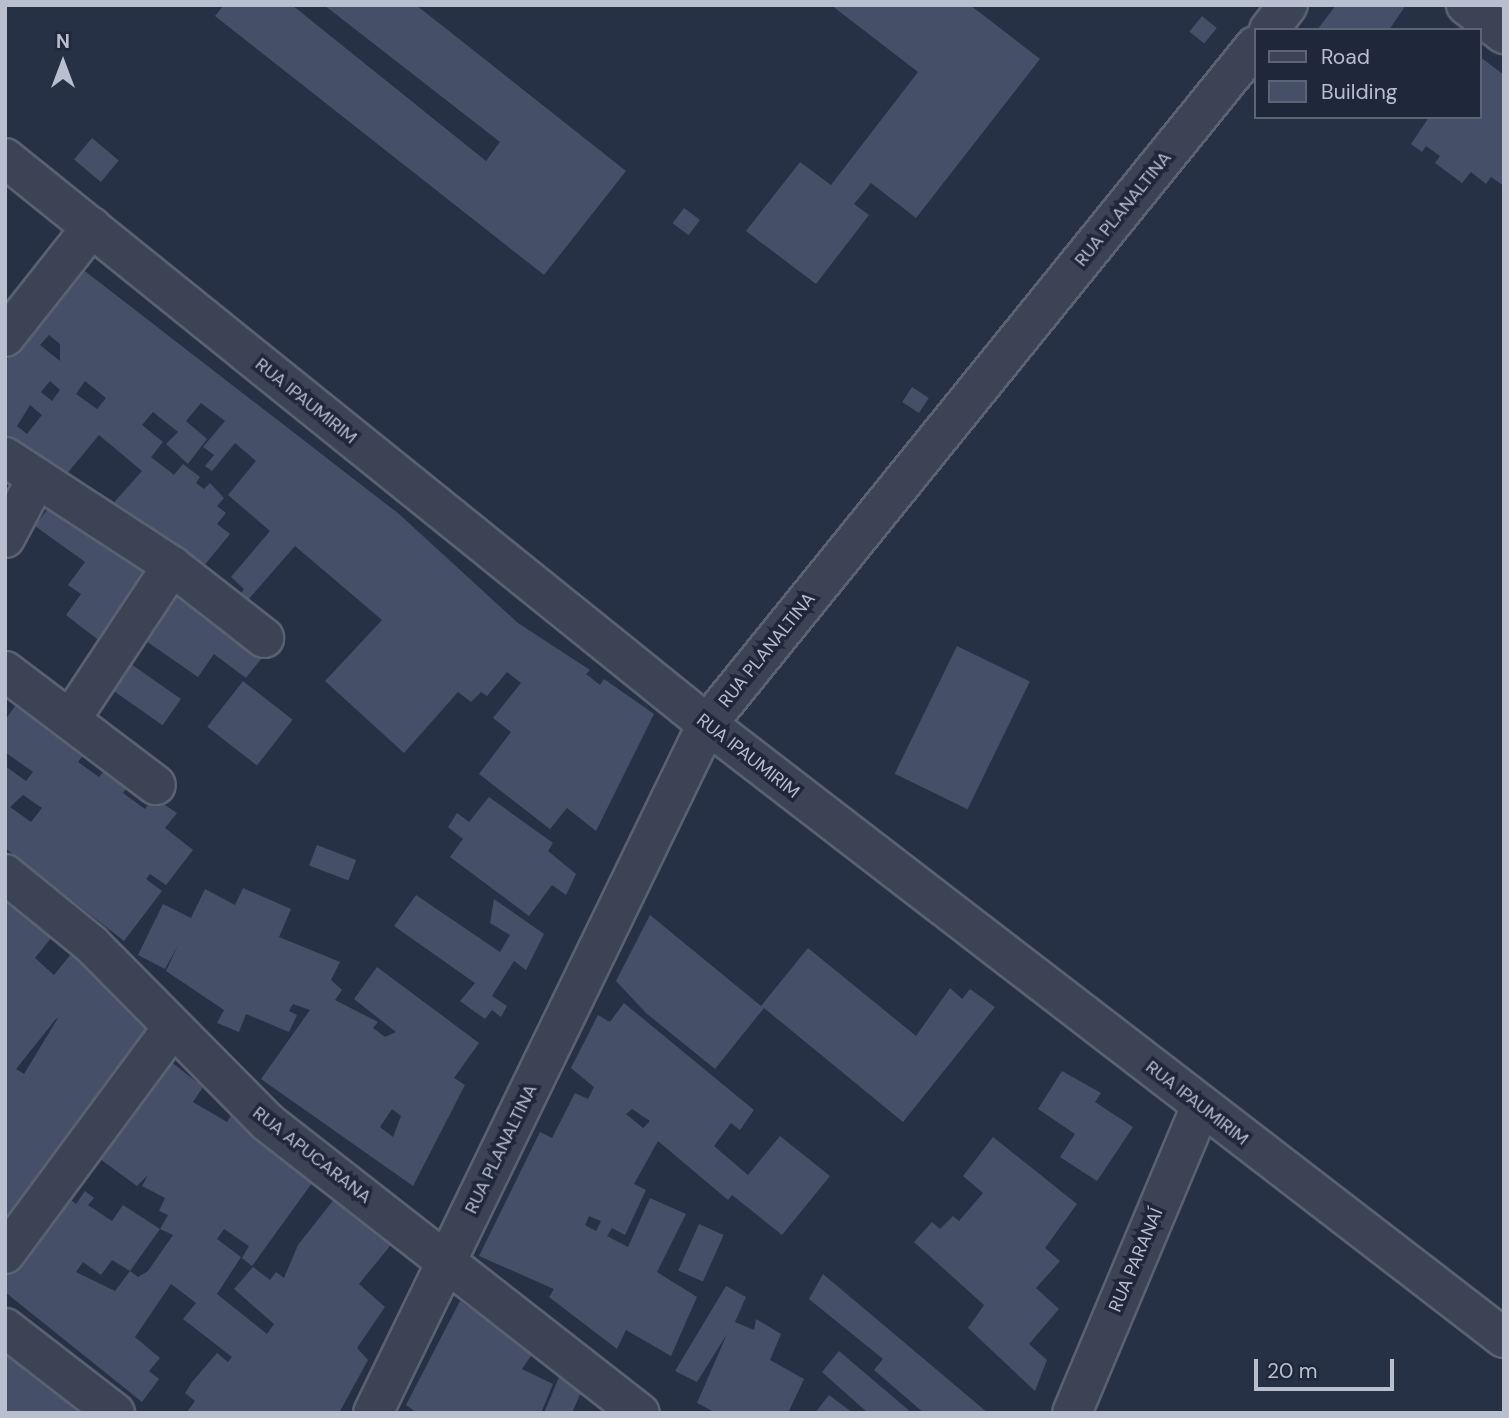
<!DOCTYPE html>
<meta charset="utf-8">
<style>
body{margin:0}
#map{position:relative;width:1509px;height:1418px;overflow:hidden;background:#263146;font-family:"DM Sans",sans-serif}
div>[style]{position:absolute}
[style*='--x']{left:calc(var(--x)*1px);top:calc(var(--y)*1px);width:calc(var(--w)*1px);rotate:calc(var(--a)*1deg)}
.building>*{inset:0;background:#455068;transform-origin:0 0}
.roads{filter:drop-shadow(2px 0 #596172) drop-shadow(-2px 0 #596172) drop-shadow(0 2px #596172) drop-shadow(0 -2px #596172)}
.minor>*{height:38px;margin:-19px;padding:0 19px;transform-origin:19px;border-radius:19px;background:#3b4355}
span{translate:-50% -50%;white-space:nowrap;text-align:center;line-height:1.15;-webkit-text-stroke:7px #1f283b;paint-order:stroke}
.street-label{font-size:18px;color:#b9bfce}
.frame{position:absolute;inset:0;border:7px solid #b9bfce;pointer-events:none}
.legend{position:absolute;left:1254px;top:28px;width:228px;height:91px;box-sizing:border-box;background:#1f283b;border:2px solid #5d6476;margin:0;padding:9px 12px;list-style:none;font-size:21px;color:#b9bfce}
.legend li{display:flex;align-items:center;gap:14px;height:35px}
.legend b{width:35px;border:2px solid #5d6476}
.north{position:absolute;left:28px;top:28px;width:70px;height:70px;-webkit-text-stroke:5px #1f283b;paint-order:stroke;rotate:0deg;font-size:19px;font-weight:700;line-height:28px;text-align:center;color:#b9bfce}
.north::after{content:'';display:block;margin:auto;width:24px;height:32px;background:#b9bfce;clip-path:polygon(50% 0,100% 100%,50% 72%,0 100%)}
.scale{position:absolute;left:1254px;top:1359px;width:140px;height:32px;box-sizing:border-box;border:4px solid #b9bfce;border-top:0;padding-left:9px;font-size:21px;line-height:24px;white-space:nowrap;color:#b9bfce;-webkit-text-stroke:5px #1f283b;paint-order:stroke}
</style>
<div id="map">
<div class="building">
<i style="clip-path:polygon(224px 5px,292px 5px,486px 161px,500px 142px,324px 5px,416px 5px,626px 171px,544px 275px,215px 16px)"></i>
<i style="clip-path:polygon(831px 5px,970px 5px,1040px 59px,916px 218px,871px 183px,854px 204px,869px 215px,816px 284px,746px 231px,800px 162px,831px 185px,918px 72px)"></i>
<i style="clip-path:polygon(1336px 5px,1406px 5px,1389px 30px,1317px 30px)"></i>
<i style="left:1202px;top:16px;width:19px;height:20px;rotate:39deg"></i>
<i style="clip-path:polygon(1479px 56px,1504px 75px,1504px 186px,1491px 177px,1486px 184px,1471px 172px,1462px 183px,1435px 163px,1440px 156px,1426px 146px,1422px 152px,1411px 144px,1429px 117px,1479px 117px)"></i>
<i style="left:92px;top:138px;width:35px;height:28px;rotate:40deg"></i>
<i style="left:684px;top:208px;width:20px;height:19px;rotate:37deg"></i>
<i style="clip-path:polygon(evenodd,81px 268px,399px 514px,518px 623px,590px 670px,586px 674px,600px 685px,604px 679px,654px 714px,596px 831px,567px 808px,550px 829px,479px 774px,511px 732px,493px 718px,521px 683px,507px 672px,487px 696px,481px 692px,471px 702px,458px 692px,404px 753px,325px 681px,382px 620px,295px 546px,241px 608px,234px 603px,244px 589px,231px 577px,270px 531px,228px 495px,256px 461px,235px 443px,212px 471px,205px 466px,214px 455px,203px 447px,225px 421px,201px 403px,186px 421px,207px 439px,188px 464px,166px 444px,178px 432px,153px 412px,142px 425px,163px 442px,151px 457px,174px 475px,183px 464px,200px 477px,196px 483px,204px 489px,210px 483px,224px 498px,217px 506px,226px 513px,217px 524px,230px 534px,198px 573px,110px 507px,142px 471px,99px 435px,65px 476px,21px 442px,13px 447px,5px 440px,5px 362px,81px 268px,49px 335px,60px 344px,60px 361px,40px 345px,49px 335px,81px 268px,50px 381px,60px 390px,52px 401px,41px 392px,50px 381px,81px 268px,85px 381px,106px 398px,97px 409px,76px 394px,85px 381px,81px 268px,30px 405px,42px 415px,27px 434px,17px 426px,30px 405px)"></i>
<i style="left:912px;top:387px;width:20px;height:18px;rotate:33deg"></i>
<i style="clip-path:polygon(52px 503px,149px 573px,106px 646px,66px 615px,81px 594px,68px 585px,85px 562px,35px 526px)"></i>
<i style="clip-path:polygon(178px 596px,265px 654px,246px 678px,214px 654px,198px 677px,146px 641px)"></i>
<i style="left:957px;top:646px;width:81px;height:142px;rotate:26deg"></i>
<i style="left:131px;top:664px;width:61px;height:32px;rotate:35deg"></i>
<i style="left:243px;top:681px;width:63px;height:58px;rotate:38deg"></i>
<i style="clip-path:polygon(evenodd,21px 698px,88px 748px,78px 762px,99px 777px,110px 764px,132px 781px,123px 793px,145px 809px,153px 797px,177px 813px,165px 828px,193px 850px,166px 885px,150px 874px,146px 879px,162px 891px,124px 941px,5px 848px,5px 766px,26px 781px,33px 772px,5px 752px,5px 720px,21px 698px,23px 795px,42px 808px,31px 822px,10px 807px,23px 795px)"></i>
<i style="clip-path:polygon(489px 797px,553px 843px,548px 851px,576px 874px,566px 895px,552px 885px,529px 916px,450px 857px,463px 839px,448px 827px,457px 813px,469px 822px)"></i>
<i style="left:317px;top:845px;width:42px;height:22px;rotate:21deg"></i>
<i style="clip-path:polygon(evenodd,5px 888px,59px 928px,35px 958px,54px 975px,80px 943px,160px 1020px,5px 1227px,5px 888px,58px 1018px,24px 1074px,16px 1069px,56px 1019px,58px 1018px)"></i>
<i style="clip-path:polygon(evenodd,243px 888px,291px 909px,279px 937px,340px 962px,331px 980px,342px 990px,335px 1000px,378px 1022px,373px 1028px,385px 1037px,396px 1032px,354px 999px,377px 967px,479px 1043px,454px 1078px,465px 1085px,413px 1186px,261px 1079px,310px 1010px,293px 1004px,289px 1011px,297px 1015px,289px 1032px,246px 1014px,239px 1032px,217px 1023px,224px 1010px,166px 971px,178px 945px,165px 969px,138px 955px,163px 904px,191px 918px,205px 889px,235px 905px,243px 888px,392px 1109px,401px 1116px,393px 1137px,380px 1127px,392px 1109px)"></i>
<i style="clip-path:polygon(416px 895px,500px 952px,510px 935px,490px 923px,494px 899px,544px 934px,526px 970px,514px 961px,492px 996px,507px 1006px,501px 1017px,492px 1010px,485px 1019px,460px 1001px,475px 983px,394px 926px)"></i>
<i style="clip-path:polygon(650px 915px,761px 1006px,808px 948px,916px 1036px,950px 988px,962px 999px,970px 989px,995px 1007px,903px 1122px,764px 1008px,715px 1069px,646px 1013px,616px 981px)"></i>
<i style="clip-path:polygon(evenodd,624px 1003px,754px 1110px,740px 1130px,731px 1123px,714px 1146px,748px 1175px,780px 1136px,830px 1176px,782px 1235px,732px 1195px,728px 1200px,658px 1141px,634px 1184px,646px 1190px,625px 1235px,612px 1228px,607px 1236px,628px 1247px,650px 1198px,686px 1214px,657px 1272px,697px 1297px,671px 1356px,626px 1330px,617px 1349px,549px 1297px,554px 1289px,479px 1256px,540px 1132px,552px 1138px,575px 1093px,588px 1099px,594px 1087px,571px 1068px,598px 1015px,610px 1022px,624px 1003px,632px 1109px,650px 1121px,643px 1128px,626px 1114px,632px 1109px,624px 1003px,589px 1216px,601px 1221px,596px 1231px,585px 1225px,589px 1216px)"></i>
<i style="clip-path:polygon(evenodd,165px 1057px,203px 1087px,193px 1102px,227px 1122px,234px 1111px,317px 1176px,252px 1266px,242px 1258px,249px 1246px,224px 1229px,217px 1239px,241px 1257px,217px 1294px,267px 1334px,274px 1324px,234px 1289px,253px 1267px,270px 1280px,276px 1272px,284px 1278px,298px 1245px,339px 1193px,394px 1241px,359px 1284px,385px 1307px,357px 1348px,368px 1360px,339px 1413px,186px 1413px,195px 1401px,185px 1393px,192px 1382px,217px 1353px,228px 1362px,232px 1357px,183px 1319px,196px 1303px,171px 1284px,135px 1337px,160px 1358px,149px 1371px,159px 1379px,142px 1402px,5px 1292px,5px 1260px,60px 1191px,76px 1204px,85px 1191px,94px 1198px,88px 1205px,112px 1221px,123px 1205px,160px 1229px,168px 1215px,159px 1211px,165px 1198px,142px 1186px,148px 1175px,137px 1186px,92px 1153px,165px 1057px,160px 1229px,173px 1235px,148px 1271px,138px 1277px,130px 1271px,115px 1291px,76px 1272px,83px 1262px,101px 1275px,112px 1260px,130px 1271px,160px 1229px)"></i>
<i style="clip-path:polygon(1062px 1071px,1101px 1093px,1095px 1102px,1133px 1127px,1097px 1181px,1060px 1157px,1075px 1134px,1038px 1109px)"></i>
<i style="clip-path:polygon(993px 1137px,1077px 1204px,1045px 1248px,1060px 1261px,1036px 1288px,1059px 1309px,1029px 1344px,1047px 1360px,1035px 1391px,968px 1328px,984px 1305px,914px 1242px,932px 1222px,940px 1229px,953px 1216px,959px 1221px,983px 1193px,963px 1176px)"></i>
<i style="left:699px;top:1224px;width:27px;height:51px;rotate:24deg"></i>
<i style="clip-path:polygon(823px 1274px,988px 1413px,924px 1413px,874px 1370px,883px 1359px,809px 1299px)"></i>
<i style="clip-path:polygon(726px 1286px,746px 1297px,735px 1322px,754px 1330px,756px 1319px,781px 1334px,770px 1360px,804px 1379px,788px 1413px,716px 1413px,697px 1403px,727px 1334px,697px 1382px,675px 1371px)"></i>
<i style="clip-path:polygon(460px 1301px,533px 1353px,522px 1369px,553px 1384px,541px 1413px,417px 1413px,406px 1405px)"></i>
<i style="clip-path:polygon(5px 1340px,93px 1413px,5px 1413px)"></i>
<i style="clip-path:polygon(839px 1351px,912px 1413px,868px 1413px,822px 1372px)"></i>
<i style="clip-path:polygon(560px 1375px,581px 1392px,572px 1413px,544px 1413px)"></i>
<i style="clip-path:polygon(829px 1395px,853px 1413px,815px 1413px)"></i>
</div>
<div class="roads">
<div class="minor">
<i style="--x:1466;--y:5;--w:48;--a:37.3"></i>
<i style="--x:1269;--y:30;--w:31;--a:-53"></i>
<i style="--x:5;--y:158;--w:902;--a:38.88"></i>
<i style="--x:707;--y:724;--w:1006;--a:37.61"></i>
<i style="--x:5;--y:337;--w:140;--a:-51.7"></i>
<i style="--x:5;--y:457;--w:199;--a:33.1"></i>
<i style="--x:172;--y:566;--w:117;--a:38"></i>
<i style="--x:5;--y:538;--w:68;--a:-61.9"></i>
<i style="--x:5;--y:671;--w:189;--a:37.1"></i>
<i style="--x:70;--y:720;--w:185;--a:-56.5"></i>
<i style="--x:5;--y:874;--w:111;--a:39.1"></i>
<i style="--x:91;--y:944;--w:250;--a:45.3"></i>
<i style="--x:267;--y:1122;--w:473;--a:38"></i>
<i style="--x:5;--y:1254;--w:281;--a:-53.5"></i>
<i style="--x:5;--y:1328;--w:139;--a:37.7"></i>
<i style="--x:373;--y:1413;--w:766;--a:-64.14"></i>
<i style="--x:707;--y:724;--w:872;--a:-51.05"></i>
<i style="--x:1072;--y:1413;--w:333;--a:-67.2"></i>
</div>
</div>
<div class="street-label">
<span style="left:1123px;top:209px;rotate:-51deg">RUA PLANALTINA</span>
<span style="left:306px;top:401px;rotate:39deg">RUA IPAUMIRIM</span>
<span style="left:767px;top:650px;rotate:-51deg">RUA PLANALTINA</span>
<span style="left:748px;top:756px;rotate:38deg">RUA IPAUMIRIM</span>
<span style="left:1197px;top:1103px;rotate:38deg">RUA IPAUMIRIM</span>
<span style="left:501px;top:1149px;rotate:-64deg">RUA PLANALTINA</span>
<span style="left:312px;top:1155px;rotate:38deg">RUA APUCARANA</span>
<span style="left:1136px;top:1260px;rotate:-67deg">RUA PARANAÍ</span>
</div>
<div class="frame"></div>
<ul class="legend">
<li><b style="height:9px;background:#3b4355"></b>Road</li>
<li><b style="height:19px;background:#455068"></b>Building</li>
</ul>
<div class="north">N</div>
<div class="scale">20 m</div>
</div>
